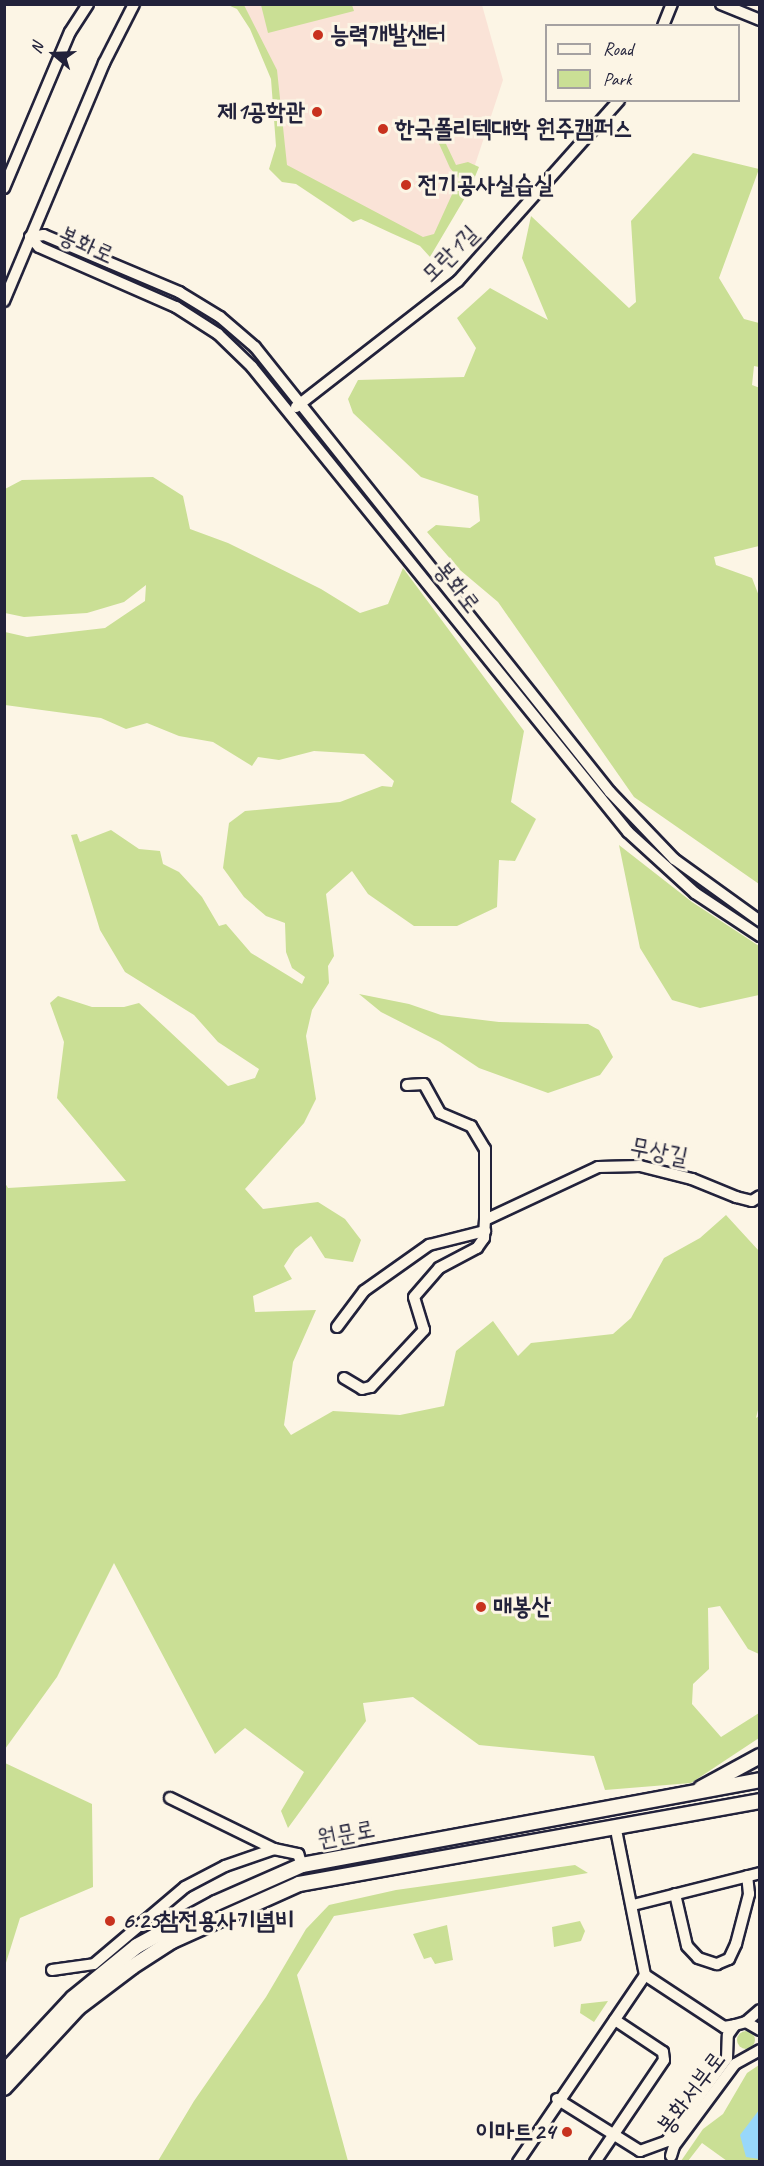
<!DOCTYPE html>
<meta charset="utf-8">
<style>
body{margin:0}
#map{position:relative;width:764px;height:2166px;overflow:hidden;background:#fcf5e5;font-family:Caveat,"Poor Story",sans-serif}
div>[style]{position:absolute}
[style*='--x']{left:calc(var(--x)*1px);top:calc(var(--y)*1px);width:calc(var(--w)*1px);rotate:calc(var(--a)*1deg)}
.built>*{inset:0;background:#fae3d7}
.green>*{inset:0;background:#cadf95}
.round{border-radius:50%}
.water>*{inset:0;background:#98d7fa}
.roads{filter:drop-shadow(2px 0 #22223b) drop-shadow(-2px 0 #22223b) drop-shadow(0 2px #22223b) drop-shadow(0 -2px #22223b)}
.minor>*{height:10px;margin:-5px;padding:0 5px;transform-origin:5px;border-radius:5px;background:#fcf5e5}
.major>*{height:14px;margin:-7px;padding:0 7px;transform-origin:7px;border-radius:7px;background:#fcf5e5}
.dots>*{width:16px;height:16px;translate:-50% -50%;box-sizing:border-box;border:3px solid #fcf5e5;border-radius:50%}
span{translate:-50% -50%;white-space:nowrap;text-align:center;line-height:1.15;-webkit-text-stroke:6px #fcf5e5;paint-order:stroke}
.poi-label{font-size:24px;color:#22223b;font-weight:700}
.left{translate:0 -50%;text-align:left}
.right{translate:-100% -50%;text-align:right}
.street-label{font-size:24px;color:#22223b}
.frame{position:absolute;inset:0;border:6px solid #22223b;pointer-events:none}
.legend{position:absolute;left:545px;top:24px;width:195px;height:78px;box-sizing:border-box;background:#fcf5e5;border:2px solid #a5a1a1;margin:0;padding:8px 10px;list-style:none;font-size:18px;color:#22223b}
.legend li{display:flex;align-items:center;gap:12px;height:30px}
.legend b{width:30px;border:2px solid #a5a1a1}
.north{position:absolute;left:24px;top:24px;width:60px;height:60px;-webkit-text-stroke:4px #fcf5e5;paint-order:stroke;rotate:289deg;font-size:16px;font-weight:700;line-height:24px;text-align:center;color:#22223b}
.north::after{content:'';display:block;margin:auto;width:21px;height:27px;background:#22223b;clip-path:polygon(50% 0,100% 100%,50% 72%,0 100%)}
</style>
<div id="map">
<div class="built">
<i style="clip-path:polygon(244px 5px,482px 5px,503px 80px,470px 180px,433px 246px,274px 169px,280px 137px,277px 77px)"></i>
</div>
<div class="green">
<i style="clip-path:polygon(228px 5px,244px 5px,277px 70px,287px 165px,423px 237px,434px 234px,459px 179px,450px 168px,431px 126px,437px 125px,456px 165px,468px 162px,479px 167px,469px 191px,430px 257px,420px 246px,391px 233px,361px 219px,353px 222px,296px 184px,282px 182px,269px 169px,276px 146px,271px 79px,250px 29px,237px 9px)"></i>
<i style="clip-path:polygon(261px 5px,352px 5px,354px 11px,268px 33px)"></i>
<i style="clip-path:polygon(693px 153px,759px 169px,719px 278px,744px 319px,759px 323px,759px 367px,754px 366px,752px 385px,760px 388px,759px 546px,714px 557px,716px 565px,752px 578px,759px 596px,759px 884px,634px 797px,498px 602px,460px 570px,427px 532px,436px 525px,470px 528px,480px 521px,478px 496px,421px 477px,353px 413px,348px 399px,358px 380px,464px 377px,476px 348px,457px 318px,490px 288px,548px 320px,522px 258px,531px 216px,629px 308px,636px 302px,631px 221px)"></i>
<i style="clip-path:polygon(153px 477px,183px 496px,190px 529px,228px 543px,321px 589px,360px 613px,388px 604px,403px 568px,524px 731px,511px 802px,536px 819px,515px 861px,499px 860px,497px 907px,457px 926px,414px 926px,368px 894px,352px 871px,326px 894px,334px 956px,328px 966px,329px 983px,312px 1010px,306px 1036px,316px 1099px,304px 1123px,245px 1189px,263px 1209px,318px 1202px,345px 1219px,361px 1240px,353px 1262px,325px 1258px,311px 1236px,295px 1249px,284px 1266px,292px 1279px,253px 1296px,255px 1312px,316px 1310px,293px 1362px,284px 1425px,291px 1435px,333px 1411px,400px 1415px,444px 1406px,456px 1351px,493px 1321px,518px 1356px,531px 1343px,613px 1334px,631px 1318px,664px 1258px,700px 1238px,726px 1215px,759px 1251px,760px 1402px,756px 1418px,759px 1416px,759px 1654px,748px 1649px,720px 1606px,708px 1608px,709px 1669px,693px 1684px,692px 1704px,721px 1737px,759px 1713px,759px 1738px,691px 1783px,605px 1790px,594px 1756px,479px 1745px,413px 1697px,363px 1703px,366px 1721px,288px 1828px,281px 1811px,304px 1772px,245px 1728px,215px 1754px,114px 1563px,57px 1677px,5px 1749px,5px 1183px,8px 1188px,126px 1181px,57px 1098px,64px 1042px,50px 1003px,58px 996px,92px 1007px,124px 1007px,139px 1003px,228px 1086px,255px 1078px,259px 1069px,218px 1042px,194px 1015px,125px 972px,100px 930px,71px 835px,77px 834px,80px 842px,111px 830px,139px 849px,160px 851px,163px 864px,179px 872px,202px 897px,219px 926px,226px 924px,251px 953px,302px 984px,305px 977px,292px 968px,286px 952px,285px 923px,266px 916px,244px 897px,223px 868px,229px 823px,245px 811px,340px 802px,382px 786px,392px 787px,394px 781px,364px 754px,314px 751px,279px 760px,258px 757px,252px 766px,213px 742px,179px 736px,147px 723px,126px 729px,101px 718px,5px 705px,5px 632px,27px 637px,105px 628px,145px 601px,146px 585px,124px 602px,87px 613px,24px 617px,5px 613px,5px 489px,22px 480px)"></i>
<i style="clip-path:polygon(619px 845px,692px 902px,759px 946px,759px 995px,700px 1008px,672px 1000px,640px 948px)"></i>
<i style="clip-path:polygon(359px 994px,409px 1004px,441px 1015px,499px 1022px,588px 1024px,599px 1030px,613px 1057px,600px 1075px,548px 1093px,479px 1068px,440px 1042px,381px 1012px)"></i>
<i style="clip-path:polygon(5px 1763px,92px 1804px,93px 1887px,20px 1918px,5px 1966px)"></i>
<i style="clip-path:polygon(575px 1865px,588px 1873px,334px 1916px,297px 1975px,348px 2161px,158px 2161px,194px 2101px,266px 1997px,306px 1929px,329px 1905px,396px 1890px)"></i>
<i style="clip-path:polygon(580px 1921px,585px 1931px,581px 1941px,554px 1947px,552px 1927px)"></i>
<i style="clip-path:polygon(447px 1925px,453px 1960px,435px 1964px,431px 1957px,424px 1959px,413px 1934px)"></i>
<i style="clip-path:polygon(608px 2001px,594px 2022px,580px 2013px,581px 2004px)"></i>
<i class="round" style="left:737px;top:2031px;width:18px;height:18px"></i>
<i style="clip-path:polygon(759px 2065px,759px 2161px,727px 2161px,702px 2143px,688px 2161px,681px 2161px,703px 2129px,723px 2114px,747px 2073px)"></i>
</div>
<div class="water">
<i style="clip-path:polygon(759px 2110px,759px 2159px,746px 2157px,740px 2135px)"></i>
</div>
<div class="roads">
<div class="minor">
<i style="--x:721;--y:4;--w:42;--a:22.3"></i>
<i style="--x:663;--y:26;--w:24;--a:-68"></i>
<i style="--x:4;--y:188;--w:169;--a:-67.1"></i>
<i style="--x:70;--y:32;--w:33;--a:-57"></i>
<i style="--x:30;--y:237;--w:13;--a:48"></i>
<i style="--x:39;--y:247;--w:150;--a:23.7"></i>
<i style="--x:176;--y:307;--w:50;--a:32.7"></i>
<i style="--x:218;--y:334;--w:47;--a:44.1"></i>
<i style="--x:252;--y:367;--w:598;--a:51.04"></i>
<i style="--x:628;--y:832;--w:91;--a:42.3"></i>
<i style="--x:695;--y:893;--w:78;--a:33.5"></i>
<i style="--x:30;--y:237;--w:14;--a:-8"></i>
<i style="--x:44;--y:235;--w:147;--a:22.9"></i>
<i style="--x:179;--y:292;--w:48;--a:31.4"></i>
<i style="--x:220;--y:317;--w:46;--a:40.6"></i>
<i style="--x:255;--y:347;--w:569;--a:51.42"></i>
<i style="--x:610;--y:792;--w:93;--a:46.3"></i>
<i style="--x:674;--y:859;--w:106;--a:35.8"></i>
<i style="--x:4;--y:301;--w:258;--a:-67.2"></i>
<i style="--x:104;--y:63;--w:66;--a:-63"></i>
<i style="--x:296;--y:407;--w:205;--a:-37.9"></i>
<i style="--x:458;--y:281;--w:242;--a:-48.3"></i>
<i style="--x:407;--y:1085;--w:17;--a:-3"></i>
<i style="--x:424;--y:1084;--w:33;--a:61"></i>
<i style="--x:440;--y:1113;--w:34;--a:23"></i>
<i style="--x:471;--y:1126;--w:27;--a:59"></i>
<i style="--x:485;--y:1149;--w:71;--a:90"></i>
<i style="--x:337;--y:1327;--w:45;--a:-53.1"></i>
<i style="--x:364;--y:1291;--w:80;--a:-35.3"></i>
<i style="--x:429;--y:1245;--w:58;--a:-14"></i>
<i style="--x:344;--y:1378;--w:21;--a:31"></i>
<i style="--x:362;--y:1389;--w:9;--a:-13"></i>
<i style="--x:371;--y:1387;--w:78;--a:-47.1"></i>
<i style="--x:424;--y:1330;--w:34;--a:-107"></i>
<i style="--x:414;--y:1297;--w:38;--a:-49"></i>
<i style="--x:439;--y:1268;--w:43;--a:-27.8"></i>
<i style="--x:477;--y:1248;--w:12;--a:-55"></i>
<i style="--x:484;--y:1238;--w:18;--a:-87"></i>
<i style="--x:485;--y:1220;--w:125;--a:-25.1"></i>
<i style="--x:598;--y:1167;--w:42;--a:-1.4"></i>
<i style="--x:640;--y:1166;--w:54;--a:14"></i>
<i style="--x:692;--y:1179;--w:48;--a:22.2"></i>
<i style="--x:736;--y:1197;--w:16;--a:14"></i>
<i style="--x:752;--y:1201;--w:9;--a:-32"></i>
<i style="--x:170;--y:1798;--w:116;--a:26.1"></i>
<i style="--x:675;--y:1894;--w:53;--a:77"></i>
<i style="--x:687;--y:1946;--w:16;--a:47"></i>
<i style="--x:698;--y:1958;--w:20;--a:18"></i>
<i style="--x:717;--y:1964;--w:13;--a:-23"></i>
<i style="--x:729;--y:1959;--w:17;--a:-65"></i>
<i style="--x:736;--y:1944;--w:52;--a:-75.4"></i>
<i style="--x:749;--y:1894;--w:18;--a:-96"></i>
<i style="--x:633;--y:1905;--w:131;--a:-14.1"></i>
<i style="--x:52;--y:1970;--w:42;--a:-8.1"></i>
<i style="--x:94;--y:1964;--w:119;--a:-40.2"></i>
<i style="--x:185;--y:1887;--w:45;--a:-27.7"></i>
<i style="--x:225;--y:1866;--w:52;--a:-19.1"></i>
<i style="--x:274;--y:1849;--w:25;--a:12"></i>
<i style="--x:298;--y:1854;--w:12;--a:70"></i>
<i style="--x:645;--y:1975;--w:95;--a:33.4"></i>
<i style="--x:724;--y:2027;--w:11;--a:-10"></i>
<i style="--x:746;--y:2022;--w:18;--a:-41"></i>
<i style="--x:557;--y:2099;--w:98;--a:32.1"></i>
<i style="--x:640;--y:2151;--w:29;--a:-20"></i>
<i style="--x:667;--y:2141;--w:102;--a:-54.1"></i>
<i style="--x:727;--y:2058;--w:23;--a:-88"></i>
<i style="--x:728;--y:2035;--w:12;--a:-55"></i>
<i style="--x:735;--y:2025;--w:11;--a:-15"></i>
<i style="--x:746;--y:2022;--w:16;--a:30"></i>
<i style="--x:671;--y:2156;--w:10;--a:-73"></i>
<i style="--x:674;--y:2146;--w:102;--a:-53.4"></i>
<i style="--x:735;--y:2064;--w:29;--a:-29"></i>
<i style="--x:518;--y:2162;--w:226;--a:-55.8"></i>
<i style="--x:645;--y:1975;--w:143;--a:-101.3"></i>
<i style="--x:595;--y:2162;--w:123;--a:-55.9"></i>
<i style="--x:664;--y:2060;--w:8;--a:-97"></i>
<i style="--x:663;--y:2052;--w:58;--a:-146.3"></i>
</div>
<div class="major">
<i style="--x:701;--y:1788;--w:67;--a:-28.5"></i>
<i style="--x:4;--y:2072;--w:101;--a:-47"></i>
<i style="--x:73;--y:1998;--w:82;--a:-39.1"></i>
<i style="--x:137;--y:1946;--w:90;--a:-28.6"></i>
<i style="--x:216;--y:1903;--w:94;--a:-23.8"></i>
<i style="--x:302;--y:1865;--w:466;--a:-10.5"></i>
<i style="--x:4;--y:2088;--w:109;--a:-47.2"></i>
<i style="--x:78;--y:2008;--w:68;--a:-37.2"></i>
<i style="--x:132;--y:1967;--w:48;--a:-33"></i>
<i style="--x:172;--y:1941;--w:139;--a:-24.2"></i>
<i style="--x:299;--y:1884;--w:468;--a:-10.2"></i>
</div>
</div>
<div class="dots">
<i style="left:318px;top:35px;background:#c8321e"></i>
<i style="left:317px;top:112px;background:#c8321e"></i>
<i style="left:383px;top:129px;background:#c8321e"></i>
<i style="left:406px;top:185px;background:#c8321e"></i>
<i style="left:481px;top:1607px;background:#c8321e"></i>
<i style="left:110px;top:1921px;background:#c8321e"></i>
<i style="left:567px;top:2132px;background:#c8321e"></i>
</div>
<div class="poi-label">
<span class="left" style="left:330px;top:35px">능력개발샌터</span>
<span class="right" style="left:305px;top:112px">제1공학관</span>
<span class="left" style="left:395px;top:129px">한국폴리텍대학 원주캠퍼스</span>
<span class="left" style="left:418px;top:185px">전기공사실습실</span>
<span class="left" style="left:493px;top:1607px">매봉산</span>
<span class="left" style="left:122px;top:1921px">6.25참전용사기념비</span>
<span class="right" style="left:555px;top:2132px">이마트24</span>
</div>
<div class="street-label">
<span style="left:86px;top:245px;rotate:24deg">봉화로</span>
<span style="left:450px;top:254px;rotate:-45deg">모란1길</span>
<span style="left:457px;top:587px;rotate:52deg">봉화로</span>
<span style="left:659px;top:1152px;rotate:11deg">무상길</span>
<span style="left:346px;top:1834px;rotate:-11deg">원문로</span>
<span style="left:691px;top:2093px;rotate:-53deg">봉화서부로</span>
</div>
<div class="frame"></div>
<ul class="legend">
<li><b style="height:8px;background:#fcf5e5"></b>Road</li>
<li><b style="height:16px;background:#cadf95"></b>Park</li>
</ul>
<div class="north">N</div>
</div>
